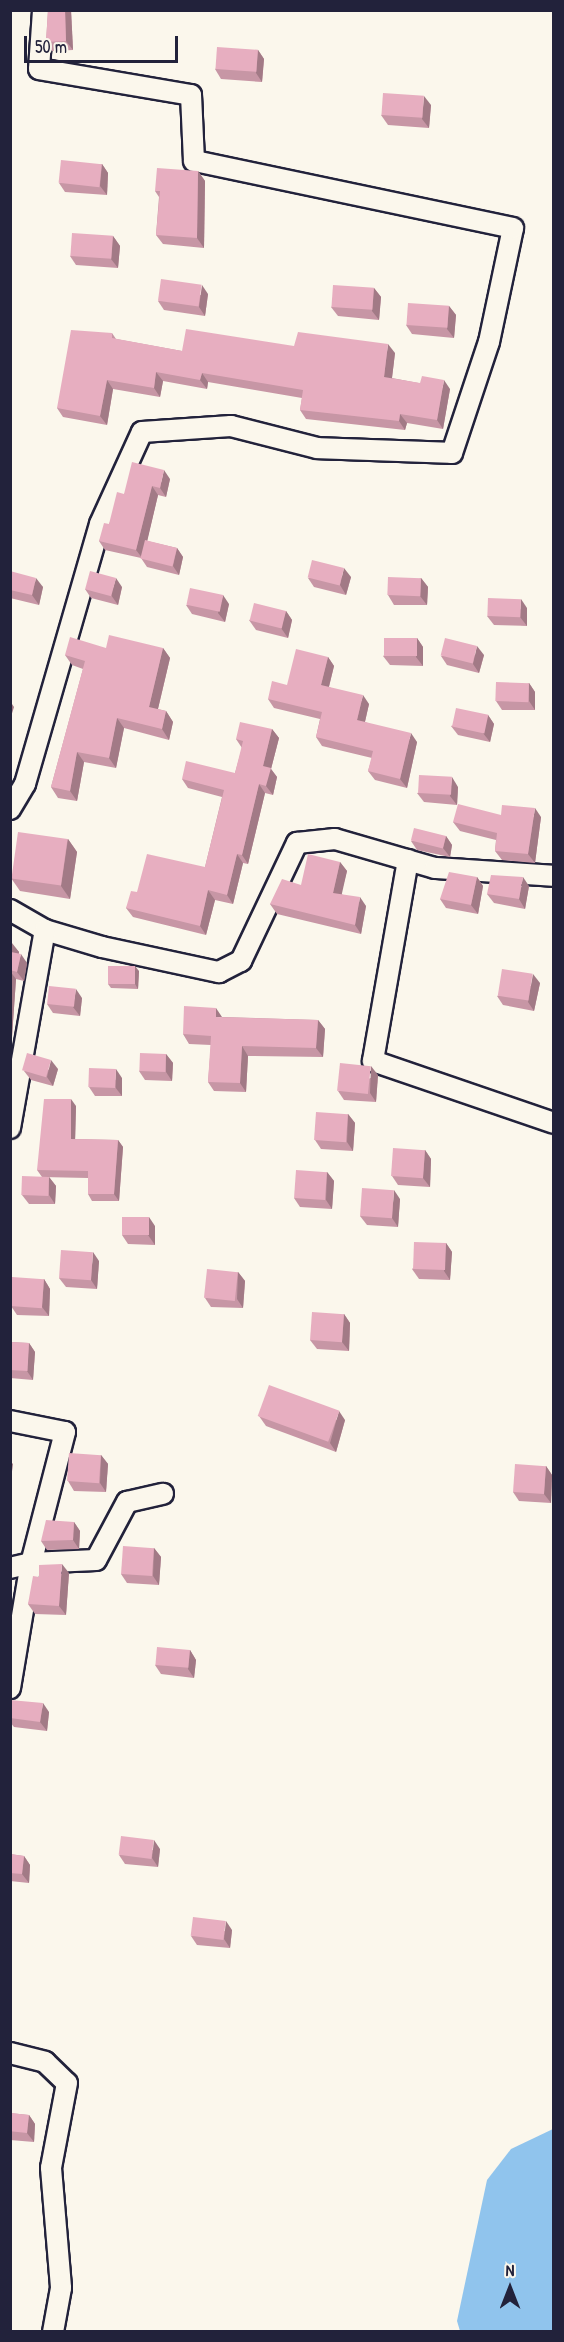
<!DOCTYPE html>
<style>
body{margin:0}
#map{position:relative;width:564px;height:2342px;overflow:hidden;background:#fbf7ec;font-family:"Patrick Hand",sans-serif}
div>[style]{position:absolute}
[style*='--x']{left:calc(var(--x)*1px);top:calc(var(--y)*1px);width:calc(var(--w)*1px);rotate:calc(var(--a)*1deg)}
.water>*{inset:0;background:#90c4ed}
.roads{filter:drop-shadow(2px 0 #22223b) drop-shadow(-2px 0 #22223b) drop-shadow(0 2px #22223b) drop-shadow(0 -2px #22223b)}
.street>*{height:20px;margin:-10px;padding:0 10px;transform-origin:10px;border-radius:10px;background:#fbf7ec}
.wall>*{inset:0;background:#c796a5}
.shaded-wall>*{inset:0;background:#a27a86}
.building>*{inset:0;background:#e7aec0;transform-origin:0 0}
span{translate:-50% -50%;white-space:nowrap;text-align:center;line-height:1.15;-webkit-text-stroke:6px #fbf7ec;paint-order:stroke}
.frame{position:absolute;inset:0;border:12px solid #22223b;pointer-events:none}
.north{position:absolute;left:480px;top:2258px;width:60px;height:60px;-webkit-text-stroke:4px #fbf7ec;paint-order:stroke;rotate:0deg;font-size:16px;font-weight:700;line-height:24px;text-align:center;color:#22223b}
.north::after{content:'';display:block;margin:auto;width:21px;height:27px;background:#22223b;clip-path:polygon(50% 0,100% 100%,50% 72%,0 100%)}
.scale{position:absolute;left:24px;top:36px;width:154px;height:27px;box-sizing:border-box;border:3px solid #22223b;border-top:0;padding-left:8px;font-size:18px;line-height:21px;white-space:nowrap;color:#22223b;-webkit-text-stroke:4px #fbf7ec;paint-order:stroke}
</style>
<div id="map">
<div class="water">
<i style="clip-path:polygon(553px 2129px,553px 2331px,460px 2331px,457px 2321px,487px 2180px,511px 2149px)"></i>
</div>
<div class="roads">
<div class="street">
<i style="--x:10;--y:809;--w:29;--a:-59"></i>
<i style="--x:25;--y:784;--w:271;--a:-73.9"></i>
<i style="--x:100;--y:524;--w:101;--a:-65.5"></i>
<i style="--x:142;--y:432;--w:89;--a:-3.9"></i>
<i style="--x:231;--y:426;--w:89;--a:14.3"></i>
<i style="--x:317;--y:448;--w:135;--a:2.1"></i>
<i style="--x:452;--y:453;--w:117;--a:-71.6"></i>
<i style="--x:489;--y:342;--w:116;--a:-78.1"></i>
<i style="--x:513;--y:228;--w:326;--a:-168.1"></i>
<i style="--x:194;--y:161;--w:66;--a:-92.6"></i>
<i style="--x:191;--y:95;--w:154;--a:-170.3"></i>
<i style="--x:39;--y:69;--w:59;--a:-86.1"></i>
<i style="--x:408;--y:860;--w:204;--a:99.9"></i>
<i style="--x:373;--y:1061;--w:191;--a:18.9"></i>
<i style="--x:10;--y:910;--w:40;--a:29.7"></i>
<i style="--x:45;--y:930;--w:59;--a:16.6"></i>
<i style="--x:102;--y:947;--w:120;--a:12.1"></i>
<i style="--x:219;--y:972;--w:25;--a:-27"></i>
<i style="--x:241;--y:961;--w:131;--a:-64.6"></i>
<i style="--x:297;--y:843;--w:38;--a:-6"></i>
<i style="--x:335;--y:839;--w:104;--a:16.2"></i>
<i style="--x:435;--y:868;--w:119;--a:3.8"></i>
<i style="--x:10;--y:1128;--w:201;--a:-80"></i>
<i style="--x:10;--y:1421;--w:56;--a:11.3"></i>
<i style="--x:65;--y:1432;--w:135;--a:104.5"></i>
<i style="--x:31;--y:1563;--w:22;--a:167"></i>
<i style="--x:10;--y:1688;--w:127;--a:-80.5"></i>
<i style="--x:31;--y:1563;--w:65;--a:-2.6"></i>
<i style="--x:96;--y:1560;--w:66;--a:-61.9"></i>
<i style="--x:127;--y:1502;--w:37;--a:-13"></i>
<i style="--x:10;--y:2053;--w:36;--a:14"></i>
<i style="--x:45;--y:2062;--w:30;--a:44"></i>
<i style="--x:67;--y:2083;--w:86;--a:100.7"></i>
<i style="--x:51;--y:2168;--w:120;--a:85.2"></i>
<i style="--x:61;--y:2288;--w:45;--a:100.3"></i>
</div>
</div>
<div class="wall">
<i style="clip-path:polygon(48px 10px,71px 10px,73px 50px,52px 51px,46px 42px)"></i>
<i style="clip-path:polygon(258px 50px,264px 59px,262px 82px,221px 79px,215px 69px)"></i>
<i style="clip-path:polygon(431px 105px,429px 128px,388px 125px,381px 115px)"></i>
<i style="clip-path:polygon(102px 164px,108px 173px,107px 195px,65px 192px,59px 183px)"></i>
<i style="clip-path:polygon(198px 171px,205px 181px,204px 248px,163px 244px,156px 235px,159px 197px,155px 191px)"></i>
<i style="clip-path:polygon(113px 236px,120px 246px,118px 268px,76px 265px,70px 256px)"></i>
<i style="clip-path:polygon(374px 288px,381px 297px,379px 320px,338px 316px,331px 307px)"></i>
<i style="clip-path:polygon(208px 294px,205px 316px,164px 310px,158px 301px)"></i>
<i style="clip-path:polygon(449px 306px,456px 315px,454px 338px,412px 334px,406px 325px)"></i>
<i style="clip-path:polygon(112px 333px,116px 339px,182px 351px,294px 346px,395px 353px,392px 378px,450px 389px,443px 429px,407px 423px,405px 430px,306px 419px,300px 410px,302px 398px,208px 382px,207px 389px,163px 381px,160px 397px,113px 389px,107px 425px,63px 417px,57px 408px)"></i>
<i style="clip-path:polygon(170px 479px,166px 497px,158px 495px,147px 541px,177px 548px,183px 557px,179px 575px,147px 567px,141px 558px,105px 550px,99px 541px,109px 524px,124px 494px)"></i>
<i style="clip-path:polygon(10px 571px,43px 587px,39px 605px,10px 598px)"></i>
<i style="clip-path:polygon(351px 577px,346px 595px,314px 587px,308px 578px)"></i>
<i style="clip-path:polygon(421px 578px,428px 587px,427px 605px,394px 605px,388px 595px)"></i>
<i style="clip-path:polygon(122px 587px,118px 605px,91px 598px,85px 589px)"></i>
<i style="clip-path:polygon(229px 604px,225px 622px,192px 614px,186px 605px)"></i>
<i style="clip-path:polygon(527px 608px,527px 626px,494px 625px,487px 616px)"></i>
<i style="clip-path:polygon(286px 611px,292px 620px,288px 638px,256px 630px,249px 620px)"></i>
<i style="clip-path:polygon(417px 638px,423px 647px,423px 666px,390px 665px,383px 656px)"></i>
<i style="clip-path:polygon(106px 648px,163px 648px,170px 658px,158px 709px,166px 711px,173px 722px,169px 740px,124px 728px,116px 768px,84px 762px,77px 801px,58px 798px,51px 787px,83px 669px,72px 665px,65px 655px)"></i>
<i style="clip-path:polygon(484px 655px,479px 673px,447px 665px,441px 656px)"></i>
<i style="clip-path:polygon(328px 657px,334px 666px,329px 687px,369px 704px,365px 722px,417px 742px,407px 788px,375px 780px,368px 771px,372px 758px,322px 746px,316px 737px,320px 719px,274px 708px,268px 699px)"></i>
<i style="clip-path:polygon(529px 683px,535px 692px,535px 710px,502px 710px,496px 701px)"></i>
<i style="clip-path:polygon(488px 715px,494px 724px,490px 742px,458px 735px,451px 726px)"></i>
<i style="clip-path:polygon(272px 729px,279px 738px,271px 769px,277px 777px,273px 795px,265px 793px,248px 864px,243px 863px,233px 904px,215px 900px,206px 935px,133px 917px,126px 908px,137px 892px,205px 867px,222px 797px,188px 788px,182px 779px,235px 773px,242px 748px,236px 739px)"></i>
<i style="clip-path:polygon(458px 787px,457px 805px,424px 802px,417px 793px)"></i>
<i style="clip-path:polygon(501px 815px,541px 817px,535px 863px,502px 860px,495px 851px,496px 840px,460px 831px,453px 822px)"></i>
<i style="clip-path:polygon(446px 836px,452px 845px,450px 857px,417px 850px,411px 841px)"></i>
<i style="clip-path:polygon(68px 839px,77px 852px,70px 899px,20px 891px,11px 878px)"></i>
<i style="clip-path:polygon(340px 862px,347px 871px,341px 894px,366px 906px,361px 934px,277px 914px,270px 904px)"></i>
<i style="clip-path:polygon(477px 877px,483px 886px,478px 914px,446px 908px,440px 899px)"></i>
<i style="clip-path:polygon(529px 886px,525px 909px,494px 903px,487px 894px)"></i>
<i style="clip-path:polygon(10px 942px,19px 952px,18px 954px,27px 963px,24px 981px,16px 979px,11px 1051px,10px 1051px)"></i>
<i style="clip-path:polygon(139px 971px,138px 989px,111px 988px,108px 984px)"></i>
<i style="clip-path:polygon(540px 983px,534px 1011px,503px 1005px,497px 996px)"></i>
<i style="clip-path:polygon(82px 998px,80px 1016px,53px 1013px,47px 1004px)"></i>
<i style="clip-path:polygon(222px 1017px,318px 1020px,325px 1029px,323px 1057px,248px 1056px,246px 1092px,214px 1091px,208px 1082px,211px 1045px,189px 1044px,183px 1034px)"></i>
<i style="clip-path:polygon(166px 1054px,173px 1063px,172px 1081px,145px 1080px,139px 1071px)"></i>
<i style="clip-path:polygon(58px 1069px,53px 1086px,31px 1080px,24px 1071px)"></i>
<i style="clip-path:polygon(378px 1075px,376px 1102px,344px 1100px,338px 1091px)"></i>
<i style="clip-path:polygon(122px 1078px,122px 1096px,95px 1096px,89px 1087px)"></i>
<i style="clip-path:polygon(76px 1106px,75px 1139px,118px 1140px,123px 1147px,119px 1201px,92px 1201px,88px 1194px,88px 1178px,42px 1177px,37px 1170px)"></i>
<i style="clip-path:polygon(348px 1114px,355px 1123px,353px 1151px,321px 1149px,315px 1140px)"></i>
<i style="clip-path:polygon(425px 1150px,431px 1159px,430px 1187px,398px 1185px,392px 1176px)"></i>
<i style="clip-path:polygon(327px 1172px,334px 1181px,332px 1209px,300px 1207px,294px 1198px)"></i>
<i style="clip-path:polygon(49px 1177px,56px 1186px,55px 1204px,29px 1204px,22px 1195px)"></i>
<i style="clip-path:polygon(400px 1199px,398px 1227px,367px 1225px,360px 1216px)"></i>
<i style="clip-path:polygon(155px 1226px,155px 1245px,128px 1244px,122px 1235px)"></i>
<i style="clip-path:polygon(446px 1243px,452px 1252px,450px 1280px,419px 1279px,412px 1269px)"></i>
<i style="clip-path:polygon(99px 1261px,97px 1289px,66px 1287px,59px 1278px)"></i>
<i style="clip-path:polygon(238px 1272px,245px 1281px,243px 1308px,211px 1307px,205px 1298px)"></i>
<i style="clip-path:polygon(44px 1279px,50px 1289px,49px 1316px,17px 1315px,11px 1306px)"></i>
<i style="clip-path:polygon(344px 1314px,350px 1323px,349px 1351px,317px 1349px,310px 1340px)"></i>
<i style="clip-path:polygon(10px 1342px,29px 1343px,35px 1352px,33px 1380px,10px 1378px)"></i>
<i style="clip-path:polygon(259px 1416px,345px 1420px,336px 1452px,266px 1426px)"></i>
<i style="clip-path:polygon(101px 1455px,108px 1464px,106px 1492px,74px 1491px,68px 1481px)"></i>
<i style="clip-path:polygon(546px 1466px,552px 1475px,551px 1503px,519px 1501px,513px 1492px)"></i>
<i style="clip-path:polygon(74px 1522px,80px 1531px,79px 1549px,47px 1550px,41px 1541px)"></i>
<i style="clip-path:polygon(154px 1548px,161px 1557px,159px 1585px,127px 1583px,121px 1574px)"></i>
<i style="clip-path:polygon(69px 1573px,66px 1615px,35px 1614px,28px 1604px,39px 1577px)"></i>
<i style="clip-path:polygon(190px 1650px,196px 1660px,194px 1678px,161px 1674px,155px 1665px)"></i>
<i style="clip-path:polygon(10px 1700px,49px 1712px,47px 1731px,14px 1727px,10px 1722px)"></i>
<i style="clip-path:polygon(160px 1849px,158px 1867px,125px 1864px,119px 1855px)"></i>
<i style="clip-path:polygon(10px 1854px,24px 1856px,30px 1865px,29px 1883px,10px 1881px)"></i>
<i style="clip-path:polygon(232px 1930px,230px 1948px,197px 1945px,191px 1936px)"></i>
<i style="clip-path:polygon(10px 2113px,29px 2115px,35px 2124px,34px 2142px,10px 2140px)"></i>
</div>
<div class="shaded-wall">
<i style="clip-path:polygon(65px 10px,71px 10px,73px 50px,66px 41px)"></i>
<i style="clip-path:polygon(258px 50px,264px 59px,262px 82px,256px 73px)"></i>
<i style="clip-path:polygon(424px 96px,431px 105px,429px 128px,422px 119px)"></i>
<i style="clip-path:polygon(102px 164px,108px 173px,107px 195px,100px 186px)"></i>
<i style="clip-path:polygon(198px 171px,205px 181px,204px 248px,197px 238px)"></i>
<i style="clip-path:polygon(113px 236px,120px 246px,118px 268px,111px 259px)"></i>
<i style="clip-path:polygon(202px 285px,208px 294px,205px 316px,199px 307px)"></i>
<i style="clip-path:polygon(374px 288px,381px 297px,379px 320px,372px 311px)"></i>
<i style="clip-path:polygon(449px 306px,456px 315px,454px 338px,447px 329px)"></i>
<i style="clip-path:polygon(388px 344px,395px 353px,391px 386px,384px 377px)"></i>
<i style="clip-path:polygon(156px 372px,163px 381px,160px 397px,154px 388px)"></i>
<i style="clip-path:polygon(202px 373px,208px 382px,207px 389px,200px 380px)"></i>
<i style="clip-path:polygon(107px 380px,113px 389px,107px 425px,100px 416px)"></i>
<i style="clip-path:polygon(444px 380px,450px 389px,443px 429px,437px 420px)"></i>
<i style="clip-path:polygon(400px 414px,407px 423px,405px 430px,399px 421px)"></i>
<i style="clip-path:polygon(164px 470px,170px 479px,166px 497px,160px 488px)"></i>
<i style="clip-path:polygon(152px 486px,158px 495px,143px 559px,136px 550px)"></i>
<i style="clip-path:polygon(177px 548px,183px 557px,179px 575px,173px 566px)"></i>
<i style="clip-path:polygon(344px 568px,351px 577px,346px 595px,340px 585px)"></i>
<i style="clip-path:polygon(36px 578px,43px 587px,39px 605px,32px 595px)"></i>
<i style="clip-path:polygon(116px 578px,122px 587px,118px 605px,111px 595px)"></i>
<i style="clip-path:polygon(421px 578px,428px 587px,427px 605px,420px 596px)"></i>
<i style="clip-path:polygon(223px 595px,229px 604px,225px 622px,218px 613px)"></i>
<i style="clip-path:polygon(521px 599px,527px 608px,527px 626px,520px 617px)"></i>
<i style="clip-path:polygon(286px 611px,292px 620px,288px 638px,281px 628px)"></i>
<i style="clip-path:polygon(417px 638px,423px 647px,423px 666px,416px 657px)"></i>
<i style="clip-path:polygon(477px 646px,484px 655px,479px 673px,473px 664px)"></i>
<i style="clip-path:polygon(163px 648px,170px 658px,156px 717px,149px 707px)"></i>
<i style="clip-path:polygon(328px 657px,334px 666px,327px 694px,321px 685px)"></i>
<i style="clip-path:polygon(529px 683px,535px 692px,535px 710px,529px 701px)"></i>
<i style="clip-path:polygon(363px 695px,369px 704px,363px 730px,357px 720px)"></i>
<i style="clip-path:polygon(10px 701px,14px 707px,10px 720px)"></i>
<i style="clip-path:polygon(166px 711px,173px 722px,169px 740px,162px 729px)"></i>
<i style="clip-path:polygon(488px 715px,494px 724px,490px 742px,483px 733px)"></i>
<i style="clip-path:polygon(117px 718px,124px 728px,116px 768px,109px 758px)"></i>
<i style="clip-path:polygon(272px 729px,279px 738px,271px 769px,277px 777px,273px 795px,266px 786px,263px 766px)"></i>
<i style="clip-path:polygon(411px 733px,417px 742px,407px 788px,400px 779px)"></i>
<i style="clip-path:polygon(77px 752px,84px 762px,77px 801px,70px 791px)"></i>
<i style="clip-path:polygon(452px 777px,458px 787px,457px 805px,450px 796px)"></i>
<i style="clip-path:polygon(259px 784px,265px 793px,248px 864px,242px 855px)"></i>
<i style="clip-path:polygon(535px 808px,541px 817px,535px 863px,528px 854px)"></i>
<i style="clip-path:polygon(446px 836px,452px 845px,450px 857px,443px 848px)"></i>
<i style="clip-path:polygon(68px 839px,77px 852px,70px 899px,61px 886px)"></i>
<i style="clip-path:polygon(237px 854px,243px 863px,233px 904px,227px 895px)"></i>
<i style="clip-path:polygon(340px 862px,347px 871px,340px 902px,333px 893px)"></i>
<i style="clip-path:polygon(477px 877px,483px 886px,478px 914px,471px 905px)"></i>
<i style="clip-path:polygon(523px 877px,529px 886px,525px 909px,519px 899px)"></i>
<i style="clip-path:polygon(208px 890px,215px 900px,206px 935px,200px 926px)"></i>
<i style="clip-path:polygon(360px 897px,366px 906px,361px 934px,355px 925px)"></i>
<i style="clip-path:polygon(12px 943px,19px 952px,18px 961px,11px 952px)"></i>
<i style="clip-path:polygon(21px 954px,27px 963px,24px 981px,17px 972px)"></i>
<i style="clip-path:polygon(135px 966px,139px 971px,138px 989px,135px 984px)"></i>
<i style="clip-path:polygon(10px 971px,16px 979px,11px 1051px,10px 1050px)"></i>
<i style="clip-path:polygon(533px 974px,540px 983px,534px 1011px,528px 1002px)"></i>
<i style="clip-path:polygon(76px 989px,82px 998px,80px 1016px,73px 1007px)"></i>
<i style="clip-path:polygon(216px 1008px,222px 1017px,216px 1017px)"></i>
<i style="clip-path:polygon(318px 1020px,325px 1029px,323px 1057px,316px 1048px)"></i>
<i style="clip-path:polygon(242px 1046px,248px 1056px,246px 1092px,240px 1083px)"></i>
<i style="clip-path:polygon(166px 1054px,173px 1063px,172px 1081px,166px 1072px)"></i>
<i style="clip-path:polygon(51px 1060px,58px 1069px,53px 1086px,47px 1077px)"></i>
<i style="clip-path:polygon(371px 1066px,378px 1075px,376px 1102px,370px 1093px)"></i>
<i style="clip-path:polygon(116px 1069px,122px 1078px,122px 1096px,115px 1087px)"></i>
<i style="clip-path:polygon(71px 1099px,76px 1106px,75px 1145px,71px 1139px)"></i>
<i style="clip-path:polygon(348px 1114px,355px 1123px,353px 1151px,347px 1142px)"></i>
<i style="clip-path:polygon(118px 1140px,123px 1147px,119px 1201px,114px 1194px)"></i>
<i style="clip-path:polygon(425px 1150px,431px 1159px,430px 1187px,423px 1178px)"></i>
<i style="clip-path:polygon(327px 1172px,334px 1181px,332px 1209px,326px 1200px)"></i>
<i style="clip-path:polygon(49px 1177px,56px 1186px,55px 1204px,49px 1195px)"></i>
<i style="clip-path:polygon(394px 1190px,400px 1199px,398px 1227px,392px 1218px)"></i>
<i style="clip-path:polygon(149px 1217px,155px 1226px,155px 1245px,148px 1235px)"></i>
<i style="clip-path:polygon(446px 1243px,452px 1252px,450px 1280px,444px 1271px)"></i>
<i style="clip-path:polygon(93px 1252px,99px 1261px,97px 1289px,91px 1280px)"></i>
<i style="clip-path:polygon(238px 1272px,245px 1281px,243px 1308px,237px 1299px)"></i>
<i style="clip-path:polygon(44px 1279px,50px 1289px,49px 1316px,42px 1307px)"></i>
<i style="clip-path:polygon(344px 1314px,350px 1323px,349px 1351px,342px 1342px)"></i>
<i style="clip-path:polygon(29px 1343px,35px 1352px,33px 1380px,27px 1371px)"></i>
<i style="clip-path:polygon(339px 1411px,345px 1420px,336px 1452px,330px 1443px)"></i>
<i style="clip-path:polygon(101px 1455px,108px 1464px,106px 1492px,100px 1483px)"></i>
<i style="clip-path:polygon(10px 1461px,13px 1464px,10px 1487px)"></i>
<i style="clip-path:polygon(546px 1466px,552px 1475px,551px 1503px,544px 1494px)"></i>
<i style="clip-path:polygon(74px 1522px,80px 1531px,79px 1549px,73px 1540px)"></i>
<i style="clip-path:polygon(154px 1548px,161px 1557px,159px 1585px,153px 1576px)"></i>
<i style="clip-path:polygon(62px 1564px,69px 1573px,66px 1615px,59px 1606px)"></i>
<i style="clip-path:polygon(190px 1650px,196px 1660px,194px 1678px,188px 1669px)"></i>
<i style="clip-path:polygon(43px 1703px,49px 1712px,47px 1731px,40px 1722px)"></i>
<i style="clip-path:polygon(154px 1840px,160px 1849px,158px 1867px,152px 1858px)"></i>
<i style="clip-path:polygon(24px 1856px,30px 1865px,29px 1883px,22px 1874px)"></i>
<i style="clip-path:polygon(226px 1921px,232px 1930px,230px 1948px,224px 1939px)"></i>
<i style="clip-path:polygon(29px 2115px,35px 2124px,34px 2142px,27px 2133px)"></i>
</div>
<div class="building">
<i style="clip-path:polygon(48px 10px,65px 10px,66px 41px,46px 42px)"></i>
<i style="left:217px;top:47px;width:41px;height:22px;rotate:4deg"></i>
<i style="left:383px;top:93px;width:41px;height:22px;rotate:4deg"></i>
<i style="left:61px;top:160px;width:41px;height:23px;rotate:6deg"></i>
<i style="clip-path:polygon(157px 168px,198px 171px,197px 238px,156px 235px,160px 191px,155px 191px)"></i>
<i style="left:72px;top:233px;width:41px;height:23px;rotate:4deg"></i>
<i style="left:161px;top:279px;width:41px;height:22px;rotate:8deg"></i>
<i style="left:333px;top:285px;width:41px;height:22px;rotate:4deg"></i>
<i style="left:408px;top:303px;width:41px;height:22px;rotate:4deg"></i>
<i style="clip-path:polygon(186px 329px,294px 346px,298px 332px,388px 344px,384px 377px,420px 383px,422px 376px,444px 380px,437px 420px,400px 414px,399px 421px,300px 410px,303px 390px,202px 373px,200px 380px,156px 372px,154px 388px,107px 380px,100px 416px,57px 408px,71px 330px,112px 333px,112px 338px,182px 351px)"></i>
<i style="clip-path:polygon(132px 462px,164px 470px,160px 488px,152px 486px,136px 550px,99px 541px,104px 523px,109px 524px,117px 492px,124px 494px)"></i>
<i style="left:145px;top:540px;width:33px;height:19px;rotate:14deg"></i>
<i style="left:312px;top:560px;width:33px;height:18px;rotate:14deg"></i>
<i style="clip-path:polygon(10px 571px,36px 578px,32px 595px,10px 590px)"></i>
<i style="left:90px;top:571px;width:27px;height:19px;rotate:15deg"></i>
<i style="left:388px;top:577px;width:33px;height:18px;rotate:2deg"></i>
<i style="left:190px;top:588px;width:34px;height:17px;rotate:12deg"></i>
<i style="left:488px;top:598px;width:33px;height:18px;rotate:2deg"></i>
<i style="left:254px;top:603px;width:33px;height:18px;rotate:14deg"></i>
<i style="clip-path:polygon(109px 635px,163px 648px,149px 707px,166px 711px,162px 729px,117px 718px,109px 758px,77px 752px,70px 791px,51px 787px,85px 661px,65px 655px,70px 637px,106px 648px)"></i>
<i style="left:384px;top:638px;width:33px;height:18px"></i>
<i style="left:445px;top:638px;width:33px;height:18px;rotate:14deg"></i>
<i style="clip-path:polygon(296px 649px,328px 657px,321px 685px,363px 695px,357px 720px,411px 733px,400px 779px,368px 771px,373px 751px,316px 737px,322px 712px,268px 699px,272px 681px,287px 685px)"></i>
<i style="left:496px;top:682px;width:33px;height:19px;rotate:2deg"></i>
<i style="left:456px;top:708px;width:33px;height:19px;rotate:12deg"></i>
<i style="clip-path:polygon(240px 722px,272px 729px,263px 766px,271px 768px,266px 786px,259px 784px,242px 855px,237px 854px,227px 895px,208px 890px,200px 926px,126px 908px,131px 891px,137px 892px,147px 854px,205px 867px,224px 790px,182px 779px,186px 761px,235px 773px,243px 741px,236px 739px)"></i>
<i style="left:419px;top:775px;width:33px;height:18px;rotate:3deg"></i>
<i style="clip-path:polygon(458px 804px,501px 815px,502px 805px,535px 808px,528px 854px,495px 851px,497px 833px,453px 822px)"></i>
<i style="left:414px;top:828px;width:33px;height:13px;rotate:14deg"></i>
<i style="left:18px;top:832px;width:50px;height:47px;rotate:8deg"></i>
<i style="clip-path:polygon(308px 854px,340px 862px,333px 893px,360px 897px,355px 925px,270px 904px,282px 879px,301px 885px)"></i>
<i style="clip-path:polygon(449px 872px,477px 877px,471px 905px,440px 899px)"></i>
<i style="clip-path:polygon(491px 875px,523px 877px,519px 899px,487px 894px)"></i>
<i style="clip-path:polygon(10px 942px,12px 943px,11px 952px,21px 954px,17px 972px,10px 970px)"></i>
<i style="left:108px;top:966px;width:27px;height:18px"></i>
<i style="left:502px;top:969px;width:31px;height:27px;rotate:9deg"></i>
<i style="left:49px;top:986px;width:27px;height:18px;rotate:6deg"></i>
<i style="clip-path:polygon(184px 1006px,216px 1008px,216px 1017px,318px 1020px,316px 1048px,242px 1046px,240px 1083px,208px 1082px,211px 1036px,183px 1034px)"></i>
<i style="left:27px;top:1053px;width:25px;height:18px;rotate:16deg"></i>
<i style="left:140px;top:1053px;width:26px;height:18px;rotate:2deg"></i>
<i style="left:340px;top:1063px;width:31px;height:28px;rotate:6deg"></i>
<i style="left:89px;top:1068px;width:27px;height:19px;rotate:2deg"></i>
<i style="clip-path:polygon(44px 1099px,71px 1099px,71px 1139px,118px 1140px,114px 1194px,88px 1194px,88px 1171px,37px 1170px)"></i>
<i style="left:316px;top:1112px;width:32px;height:28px;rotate:4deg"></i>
<i style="left:393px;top:1148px;width:32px;height:28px;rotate:4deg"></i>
<i style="left:296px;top:1170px;width:31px;height:28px;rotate:4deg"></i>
<i style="left:22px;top:1176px;width:27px;height:19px;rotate:2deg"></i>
<i style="left:362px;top:1188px;width:32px;height:28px;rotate:4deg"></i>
<i style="left:122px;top:1217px;width:27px;height:18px"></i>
<i style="left:414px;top:1242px;width:32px;height:27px;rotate:2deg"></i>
<i style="left:61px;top:1250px;width:32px;height:28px;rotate:4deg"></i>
<i style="left:207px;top:1269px;width:31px;height:29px;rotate:6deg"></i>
<i style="left:12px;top:1277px;width:32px;height:29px;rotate:4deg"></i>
<i style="left:312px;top:1312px;width:32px;height:28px;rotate:4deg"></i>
<i style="left:10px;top:1342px;width:19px;height:28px;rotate:3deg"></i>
<i style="left:269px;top:1385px;width:75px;height:33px;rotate:20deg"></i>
<i style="left:69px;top:1453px;width:32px;height:28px;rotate:4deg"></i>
<i style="left:515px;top:1464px;width:31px;height:28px;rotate:4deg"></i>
<i style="clip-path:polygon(46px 1520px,74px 1522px,73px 1540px,41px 1541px)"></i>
<i style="left:123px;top:1546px;width:31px;height:28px;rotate:4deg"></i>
<i style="clip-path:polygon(62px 1564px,59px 1606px,28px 1604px,33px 1576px,39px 1577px,39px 1565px)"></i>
<i style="left:157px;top:1647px;width:33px;height:18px;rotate:5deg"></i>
<i style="clip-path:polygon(10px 1700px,43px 1703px,40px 1722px,10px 1718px)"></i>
<i style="left:121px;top:1836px;width:33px;height:19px;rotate:7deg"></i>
<i style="clip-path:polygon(10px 1854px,24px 1856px,22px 1874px,10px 1873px)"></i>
<i style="left:193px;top:1917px;width:33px;height:19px;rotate:7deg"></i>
<i style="left:10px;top:2113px;width:19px;height:18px;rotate:6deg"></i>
</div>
<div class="frame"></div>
<div class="north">N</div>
<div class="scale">50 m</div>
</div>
